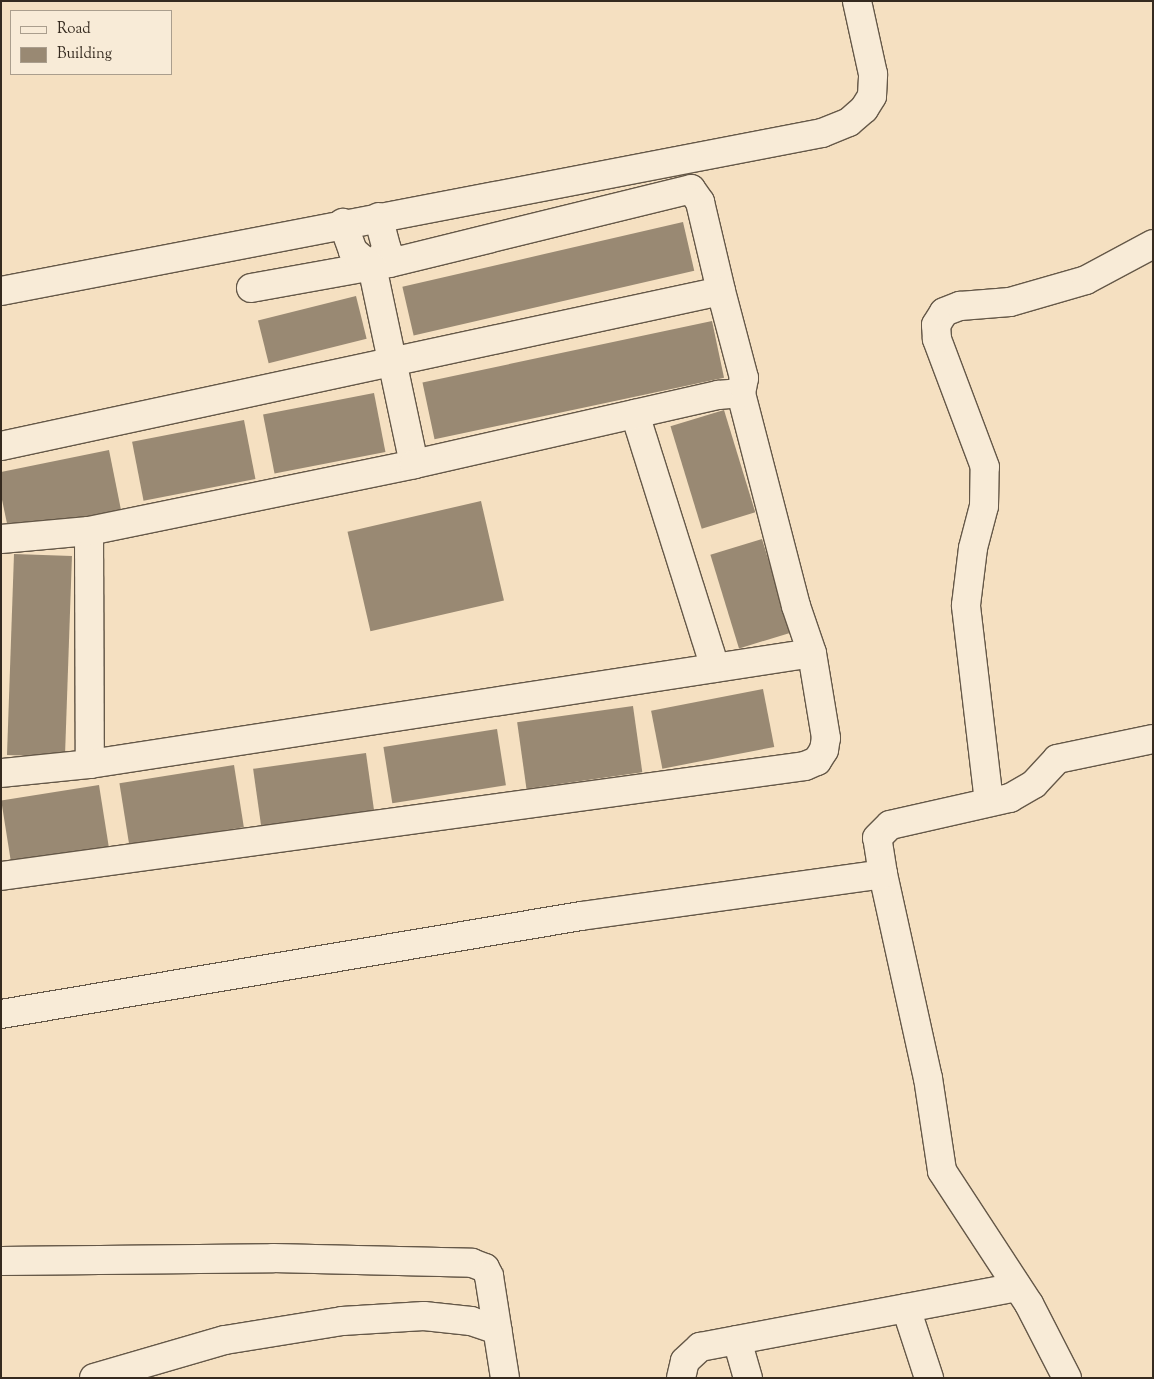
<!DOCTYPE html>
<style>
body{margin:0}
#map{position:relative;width:1154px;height:1379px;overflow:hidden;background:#f5e0c1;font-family:"Sorts Mill Goudy",serif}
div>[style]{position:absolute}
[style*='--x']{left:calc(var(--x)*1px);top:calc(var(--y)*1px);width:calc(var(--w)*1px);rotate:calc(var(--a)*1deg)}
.building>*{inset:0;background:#998973;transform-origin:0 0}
.roads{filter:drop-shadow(1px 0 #655848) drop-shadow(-1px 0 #655848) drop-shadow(0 1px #655848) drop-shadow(0 -1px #655848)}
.minor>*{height:28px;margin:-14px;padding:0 14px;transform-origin:14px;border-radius:14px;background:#f8ebd7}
span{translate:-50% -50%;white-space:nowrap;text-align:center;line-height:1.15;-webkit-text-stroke:4px #f8ebd7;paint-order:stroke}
.frame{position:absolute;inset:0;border:2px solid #352a1f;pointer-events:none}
.legend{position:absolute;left:10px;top:10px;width:162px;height:65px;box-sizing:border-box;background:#f8ebd7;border:1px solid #aa9e8d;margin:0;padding:6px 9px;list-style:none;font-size:15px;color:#352a1f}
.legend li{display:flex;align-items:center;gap:10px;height:25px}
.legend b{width:25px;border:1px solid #aa9e8d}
</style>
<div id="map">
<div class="building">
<i style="left:683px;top:222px;width:50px;height:288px;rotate:77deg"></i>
<i style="left:356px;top:296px;width:44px;height:101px;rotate:76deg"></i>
<i style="left:712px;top:321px;width:58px;height:296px;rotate:78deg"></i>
<i style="left:374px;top:393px;width:60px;height:113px;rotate:79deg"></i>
<i style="left:724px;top:410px;width:107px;height:56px;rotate:73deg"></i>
<i style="left:244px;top:420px;width:60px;height:114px;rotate:79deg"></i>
<i style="clip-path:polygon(109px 450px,121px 510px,9px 533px,1px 495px,1px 472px)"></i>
<i style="left:481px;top:501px;width:102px;height:137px;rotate:77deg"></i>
<i style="left:762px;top:539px;width:98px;height:54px;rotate:73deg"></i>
<i style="left:14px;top:554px;width:58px;height:201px;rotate:2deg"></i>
<i style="left:763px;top:689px;width:59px;height:114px;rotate:79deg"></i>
<i style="left:633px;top:706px;width:67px;height:117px;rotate:82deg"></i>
<i style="left:497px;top:729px;width:57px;height:115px;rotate:81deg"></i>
<i style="left:366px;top:753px;width:58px;height:114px;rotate:82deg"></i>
<i style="left:234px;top:765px;width:63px;height:116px;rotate:81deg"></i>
<i style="left:99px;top:785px;width:63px;height:99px;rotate:81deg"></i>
</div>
<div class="roads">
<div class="minor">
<i style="--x:372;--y:267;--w:23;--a:-49"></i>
<i style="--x:387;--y:250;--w:34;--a:-105"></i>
<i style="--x:251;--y:288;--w:141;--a:-10.2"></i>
<i style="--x:390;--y:263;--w:310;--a:-13.8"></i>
<i style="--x:691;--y:189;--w:16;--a:55"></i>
<i style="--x:700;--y:202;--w:91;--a:76.7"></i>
<i style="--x:1;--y:291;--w:836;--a:-10.89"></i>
<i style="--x:822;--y:133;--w:29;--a:-22"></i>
<i style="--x:849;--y:122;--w:20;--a:-41"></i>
<i style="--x:864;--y:109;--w:15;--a:-58"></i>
<i style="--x:872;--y:96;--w:22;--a:-87"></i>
<i style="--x:873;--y:74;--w:75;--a:-102.4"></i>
<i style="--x:635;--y:414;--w:266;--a:72.5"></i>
<i style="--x:1;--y:446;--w:736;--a:-12.15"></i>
<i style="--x:721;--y:291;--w:90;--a:75.2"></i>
<i style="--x:744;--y:378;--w:15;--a:101"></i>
<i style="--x:89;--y:531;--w:233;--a:89.8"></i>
<i style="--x:1;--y:539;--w:88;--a:-5.2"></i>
<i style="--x:89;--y:531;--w:332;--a:-11.6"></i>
<i style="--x:414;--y:464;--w:201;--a:-102"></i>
<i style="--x:372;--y:267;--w:25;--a:-140"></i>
<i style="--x:353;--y:251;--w:30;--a:-110"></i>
<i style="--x:1;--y:773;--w:89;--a:-5.8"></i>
<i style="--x:90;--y:764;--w:730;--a:-8.74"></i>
<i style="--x:989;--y:802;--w:198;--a:-96.7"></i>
<i style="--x:966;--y:605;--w:57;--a:-83"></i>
<i style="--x:973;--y:548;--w:43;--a:-75.3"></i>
<i style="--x:984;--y:506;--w:39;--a:-89"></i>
<i style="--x:985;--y:467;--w:137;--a:-110.6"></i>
<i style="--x:937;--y:339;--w:14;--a:-94"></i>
<i style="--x:936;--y:325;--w:15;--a:-58"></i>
<i style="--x:944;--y:312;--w:17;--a:-21"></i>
<i style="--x:960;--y:306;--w:50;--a:-4.6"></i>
<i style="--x:1010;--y:302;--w:79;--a:-16.1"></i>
<i style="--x:1086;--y:280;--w:76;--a:-28.2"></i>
<i style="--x:883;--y:874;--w:209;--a:77.6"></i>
<i style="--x:928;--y:1078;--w:94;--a:81.4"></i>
<i style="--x:942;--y:1171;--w:159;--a:56.8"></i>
<i style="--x:1029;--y:1304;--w:83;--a:62.8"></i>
<i style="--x:1;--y:876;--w:811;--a:-7.79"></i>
<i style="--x:805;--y:766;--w:13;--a:-23"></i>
<i style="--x:817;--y:761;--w:13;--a:-58"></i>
<i style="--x:824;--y:750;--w:12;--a:-81"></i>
<i style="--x:826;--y:738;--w:86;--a:-99.4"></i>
<i style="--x:812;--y:653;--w:50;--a:-108.8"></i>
<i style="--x:796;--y:606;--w:220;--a:-104.5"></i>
<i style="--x:741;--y:393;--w:23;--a:175"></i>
<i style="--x:718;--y:395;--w:312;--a:167.2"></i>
<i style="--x:1;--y:1014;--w:588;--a:-9.59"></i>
<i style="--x:581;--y:916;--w:305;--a:-7.9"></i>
<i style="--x:883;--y:874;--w:36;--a:-99"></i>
<i style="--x:877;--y:838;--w:18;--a:-45"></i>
<i style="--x:890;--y:825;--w:123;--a:-12.7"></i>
<i style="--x:1010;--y:798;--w:28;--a:-30"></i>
<i style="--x:1034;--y:784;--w:34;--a:-47"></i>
<i style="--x:1057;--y:759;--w:98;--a:-11.8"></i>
<i style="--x:1;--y:1261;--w:272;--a:-0.6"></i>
<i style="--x:273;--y:1258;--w:199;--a:1.4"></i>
<i style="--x:472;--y:1263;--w:14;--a:21"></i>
<i style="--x:485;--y:1268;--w:9;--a:63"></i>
<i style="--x:489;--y:1276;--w:103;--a:81.1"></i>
<i style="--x:906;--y:1308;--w:74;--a:71.8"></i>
<i style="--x:737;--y:1340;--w:40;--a:74"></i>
<i style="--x:94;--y:1378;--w:136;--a:-16.2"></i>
<i style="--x:225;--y:1340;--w:119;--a:-9.2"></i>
<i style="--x:342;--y:1321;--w:82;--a:-3.5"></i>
<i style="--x:424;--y:1316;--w:47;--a:6.1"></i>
<i style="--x:471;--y:1321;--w:28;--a:19"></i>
<i style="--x:681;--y:1378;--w:17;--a:-77"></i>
<i style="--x:685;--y:1361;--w:21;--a:-43"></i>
<i style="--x:700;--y:1347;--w:323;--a:-10.7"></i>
</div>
</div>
<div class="frame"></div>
<ul class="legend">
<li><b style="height:6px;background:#f8ebd7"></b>Road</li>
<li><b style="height:14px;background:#998973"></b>Building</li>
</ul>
</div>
